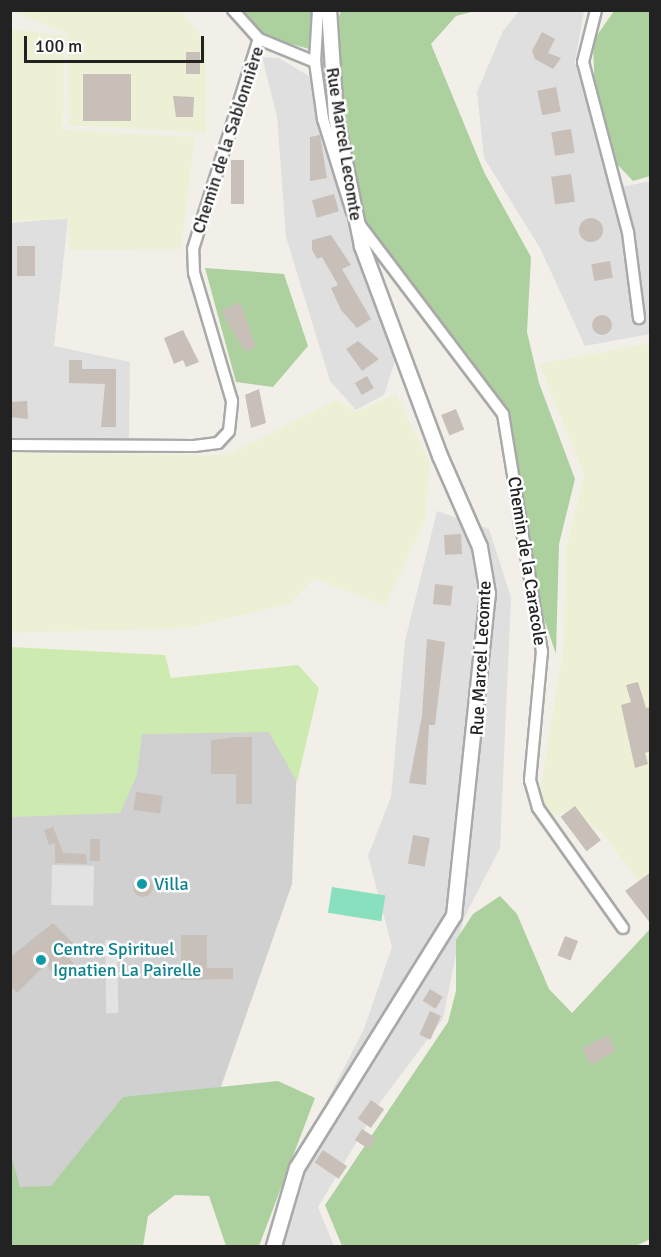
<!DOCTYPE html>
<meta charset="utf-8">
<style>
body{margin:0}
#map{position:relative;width:661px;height:1257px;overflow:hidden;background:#f2efe9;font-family:Signika,sans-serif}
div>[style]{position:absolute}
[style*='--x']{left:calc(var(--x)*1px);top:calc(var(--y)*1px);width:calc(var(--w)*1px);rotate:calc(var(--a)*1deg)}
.residential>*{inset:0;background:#e0dfdf}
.religious>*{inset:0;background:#d0d0d0}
.farmland>*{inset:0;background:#eef0d5}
.grass>*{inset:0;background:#cdebb0}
.forest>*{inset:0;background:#add19e}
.pitch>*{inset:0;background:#88e0be;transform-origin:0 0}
.parking>*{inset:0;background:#e2e2e2;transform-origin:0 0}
.building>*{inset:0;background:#c7bfb8;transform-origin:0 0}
.round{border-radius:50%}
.roads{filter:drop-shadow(2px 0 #a9a9a9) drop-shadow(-2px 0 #a9a9a9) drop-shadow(0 2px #a9a9a9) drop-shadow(0 -2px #a9a9a9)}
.minor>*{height:10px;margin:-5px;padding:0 5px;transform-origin:5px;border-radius:5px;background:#fff}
.tertiary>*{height:14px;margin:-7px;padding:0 7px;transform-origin:7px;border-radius:7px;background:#fff}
.dots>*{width:16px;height:16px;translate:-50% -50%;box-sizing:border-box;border:3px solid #fff;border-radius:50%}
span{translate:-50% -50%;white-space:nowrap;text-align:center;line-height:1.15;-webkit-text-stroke:5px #fff;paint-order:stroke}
.street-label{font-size:18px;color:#222}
.culture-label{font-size:18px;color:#0d838f}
.left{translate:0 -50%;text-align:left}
.frame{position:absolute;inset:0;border:12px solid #222;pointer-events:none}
.scale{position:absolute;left:24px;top:36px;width:180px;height:27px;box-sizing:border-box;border:3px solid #222;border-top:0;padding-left:8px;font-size:18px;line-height:21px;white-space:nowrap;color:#222;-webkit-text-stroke:4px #fff;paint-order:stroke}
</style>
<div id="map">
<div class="residential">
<i style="clip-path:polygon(519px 11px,584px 11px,575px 62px,612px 189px,650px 181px,650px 334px,585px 346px,540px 248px,484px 158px,477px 92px,503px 31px)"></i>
<i style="clip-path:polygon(262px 57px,279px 58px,325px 86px,356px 208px,403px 337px,384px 395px,356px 410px,330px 381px,286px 237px,277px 116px)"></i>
<i style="clip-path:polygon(68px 218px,54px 346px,130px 362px,129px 438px,11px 442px,10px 223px)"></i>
<i style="clip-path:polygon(437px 511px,489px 529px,511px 597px,500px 848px,463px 920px,443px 1019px,381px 1101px,318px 1207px,334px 1246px,264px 1246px,285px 1182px,364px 1029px,392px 947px,368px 856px,391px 797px,405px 641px)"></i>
</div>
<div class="religious">
<i style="clip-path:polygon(299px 713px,292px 884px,217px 1098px,11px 1221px,11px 803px,139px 722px)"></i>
</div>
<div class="farmland">
<i style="clip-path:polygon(13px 11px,181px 11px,206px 42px,206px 133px,69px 125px,67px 34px)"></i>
<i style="clip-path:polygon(10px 29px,64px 36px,63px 130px,195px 137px,181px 249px,69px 250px,68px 219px,11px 221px)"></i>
<i style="clip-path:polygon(650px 343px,650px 881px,643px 886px,603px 834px,572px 809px,548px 819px,540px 792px,564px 642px,566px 549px,584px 474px,539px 364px)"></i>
<i style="clip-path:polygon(396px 394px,430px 463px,425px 520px,385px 606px,314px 578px,289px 604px,186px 628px,11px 633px,11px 453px,228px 455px,337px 400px,356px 412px)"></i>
</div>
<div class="grass">
<i style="clip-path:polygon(11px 647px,165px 655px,171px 678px,298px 665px,319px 688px,297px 782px,269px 732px,142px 734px,137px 775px,120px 813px,11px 817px)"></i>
</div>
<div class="forest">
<i style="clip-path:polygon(238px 11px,315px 11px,313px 50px,269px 38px)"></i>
<i style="clip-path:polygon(341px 11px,475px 11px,456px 16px,431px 44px,484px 172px,531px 257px,527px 332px,539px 383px,575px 479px,559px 544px,556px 654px,513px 528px,501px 422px,370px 235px,356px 183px,333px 34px)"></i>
<i style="clip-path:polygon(614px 11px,650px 11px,650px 176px,633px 181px,617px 164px,595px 99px,593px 41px)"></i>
<i style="clip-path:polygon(205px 268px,284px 274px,308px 346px,273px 387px,236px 382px)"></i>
<i style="clip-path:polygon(500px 896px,517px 914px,549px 989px,572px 1013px,650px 929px,650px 1239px,636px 1246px,342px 1246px,325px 1205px,448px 1022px,456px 991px,456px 940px,473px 914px)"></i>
<i style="clip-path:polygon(278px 1081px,315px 1098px,259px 1246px,226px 1246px,209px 1196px,175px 1195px,148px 1216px,143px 1246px,11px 1246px,11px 1155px,20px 1187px,51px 1186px,123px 1097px)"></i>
</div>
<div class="pitch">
<i style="left:332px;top:887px;width:54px;height:26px;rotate:9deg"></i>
</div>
<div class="parking">
<i style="left:52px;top:865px;width:42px;height:40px;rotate:1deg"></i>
<i style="left:117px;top:940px;width:73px;height:12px;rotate:89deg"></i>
</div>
<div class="building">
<i style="clip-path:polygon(542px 32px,555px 39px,548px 53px,561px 58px,553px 69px,535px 59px,532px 51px)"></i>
<i style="left:186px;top:52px;width:14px;height:22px"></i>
<i style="left:83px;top:74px;width:48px;height:47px"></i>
<i style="left:556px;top:87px;width:25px;height:19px;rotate:79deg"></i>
<i style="clip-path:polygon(173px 96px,194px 97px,193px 117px,176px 117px)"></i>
<i style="left:571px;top:129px;width:24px;height:20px;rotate:81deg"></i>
<i style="clip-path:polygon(320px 135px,327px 178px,310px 181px,310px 137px)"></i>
<i style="left:231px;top:160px;width:13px;height:44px"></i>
<i style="left:571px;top:174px;width:28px;height:20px;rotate:82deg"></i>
<i style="left:334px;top:194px;width:18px;height:23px;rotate:74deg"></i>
<i class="round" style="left:579px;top:218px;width:24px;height:24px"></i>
<i style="clip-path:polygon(331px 235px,351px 265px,342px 269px,371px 319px,357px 328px,341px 310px,331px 288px,338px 285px,322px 257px,317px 259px,312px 250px,312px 240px)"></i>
<i style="left:17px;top:246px;width:18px;height:30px"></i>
<i style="left:610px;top:261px;width:17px;height:19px;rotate:80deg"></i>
<i style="clip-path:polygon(240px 302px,256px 347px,245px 352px,221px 311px)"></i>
<i class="round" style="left:592px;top:315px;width:20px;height:20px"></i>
<i style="clip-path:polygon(183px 330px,199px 362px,186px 367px,183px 360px,174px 364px,164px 338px)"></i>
<i style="clip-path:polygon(358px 341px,379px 359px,362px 371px,346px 349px)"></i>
<i style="clip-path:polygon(69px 360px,82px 360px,82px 369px,116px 369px,116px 427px,101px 427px,105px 384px,69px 383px)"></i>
<i style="left:367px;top:376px;width:14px;height:14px;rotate:60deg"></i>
<i style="clip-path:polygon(259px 389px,266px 423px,251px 428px,245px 395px)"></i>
<i style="clip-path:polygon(27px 401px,28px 419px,10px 417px,10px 402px)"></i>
<i style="left:456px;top:409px;width:22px;height:16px;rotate:68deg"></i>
<i style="left:461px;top:534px;width:20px;height:17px;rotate:87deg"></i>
<i style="left:435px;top:584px;width:18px;height:20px;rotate:6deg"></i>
<i style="clip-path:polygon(427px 639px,445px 642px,435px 725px,429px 725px,426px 785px,409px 783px,422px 716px)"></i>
<i style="clip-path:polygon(638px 682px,646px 708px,651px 707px,651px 751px,645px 753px,648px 764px,635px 768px,621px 705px,631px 702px,626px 685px)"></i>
<i style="clip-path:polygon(236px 737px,252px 737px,252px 804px,236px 804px,236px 774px,211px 774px,211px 740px)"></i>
<i style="left:136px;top:792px;width:27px;height:18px;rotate:8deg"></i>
<i style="left:575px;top:806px;width:43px;height:18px;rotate:53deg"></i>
<i style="clip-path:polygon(53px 827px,63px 853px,86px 854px,87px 864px,55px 863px,55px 843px,49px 845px,44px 830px)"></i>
<i style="left:413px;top:835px;width:17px;height:29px;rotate:10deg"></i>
<i style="left:90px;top:839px;width:10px;height:22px"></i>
<i style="clip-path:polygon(651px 872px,651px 924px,625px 891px)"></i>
<i class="round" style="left:133px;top:877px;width:20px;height:20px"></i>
<i style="clip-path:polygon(53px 923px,73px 943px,65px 953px,75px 965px,57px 978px,46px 964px,17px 993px,10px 985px,10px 957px)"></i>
<i style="clip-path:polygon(181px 935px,207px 935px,207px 968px,233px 968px,233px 979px,181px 980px)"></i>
<i style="left:565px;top:936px;width:14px;height:21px;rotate:21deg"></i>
<i style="left:430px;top:989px;width:15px;height:14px;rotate:32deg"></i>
<i style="left:430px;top:1011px;width:12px;height:26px;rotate:24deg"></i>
<i style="clip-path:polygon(608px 1035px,616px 1050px,591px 1066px,582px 1048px)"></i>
<i style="left:371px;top:1100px;width:16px;height:23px;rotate:35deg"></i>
<i style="left:362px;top:1129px;width:17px;height:13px;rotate:33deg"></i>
<i style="left:323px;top:1150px;width:29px;height:15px;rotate:34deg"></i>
</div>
<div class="roads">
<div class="minor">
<i style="--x:233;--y:10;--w:39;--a:48"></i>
<i style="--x:259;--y:39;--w:61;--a:22.3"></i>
<i style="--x:318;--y:10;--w:52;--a:93.3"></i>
<i style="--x:315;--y:62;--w:58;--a:82"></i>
<i style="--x:323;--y:119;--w:97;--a:72.7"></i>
<i style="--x:596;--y:10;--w:54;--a:104"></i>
<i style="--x:583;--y:62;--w:176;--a:75.2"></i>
<i style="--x:628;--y:232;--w:87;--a:82.7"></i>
<i style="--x:360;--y:225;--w:237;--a:52.9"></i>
<i style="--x:503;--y:414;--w:240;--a:80.7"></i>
<i style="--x:542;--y:651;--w:130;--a:95.3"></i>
<i style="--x:530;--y:780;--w:29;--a:74"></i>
<i style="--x:538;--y:808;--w:147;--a:54.7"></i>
<i style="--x:10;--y:445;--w:184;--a:0.3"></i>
<i style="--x:194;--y:446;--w:24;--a:-7"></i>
<i style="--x:218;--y:443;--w:16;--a:-47"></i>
<i style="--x:229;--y:431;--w:30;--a:-84"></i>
<i style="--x:232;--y:401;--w:134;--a:-106.5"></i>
<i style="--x:194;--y:273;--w:24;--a:-92"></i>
<i style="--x:193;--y:249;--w:220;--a:-72.6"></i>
</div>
<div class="tertiary">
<i style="--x:274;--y:1246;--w:81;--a:-73.6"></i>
<i style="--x:297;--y:1168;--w:297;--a:-58.1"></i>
<i style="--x:454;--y:916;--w:324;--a:-84"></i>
<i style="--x:488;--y:594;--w:48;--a:-99.7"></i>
<i style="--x:480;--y:547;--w:99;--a:-113.7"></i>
<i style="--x:440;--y:456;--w:224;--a:-110.4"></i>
<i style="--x:362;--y:246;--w:132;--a:-101.4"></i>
<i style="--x:336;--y:117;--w:107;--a:-93.7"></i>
</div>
</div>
<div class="dots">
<i style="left:142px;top:884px;background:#0f9aa8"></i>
<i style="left:41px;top:960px;background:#0f9aa8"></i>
</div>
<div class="street-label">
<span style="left:228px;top:140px;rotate:-72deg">Chemin de la Sablonnière</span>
<span style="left:344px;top:144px;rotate:81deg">Rue Marcel Lecomte</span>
<span style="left:527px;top:561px;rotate:81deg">Chemin de la Caracole</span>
<span style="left:481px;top:658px;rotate:-87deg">Rue Marcel Lecomte</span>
</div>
<div class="culture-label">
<span class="left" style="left:154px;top:884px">Villa</span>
<span class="left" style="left:53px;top:960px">Centre Spirituel<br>Ignatien La Pairelle</span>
</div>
<div class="frame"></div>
<div class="scale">100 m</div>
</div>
